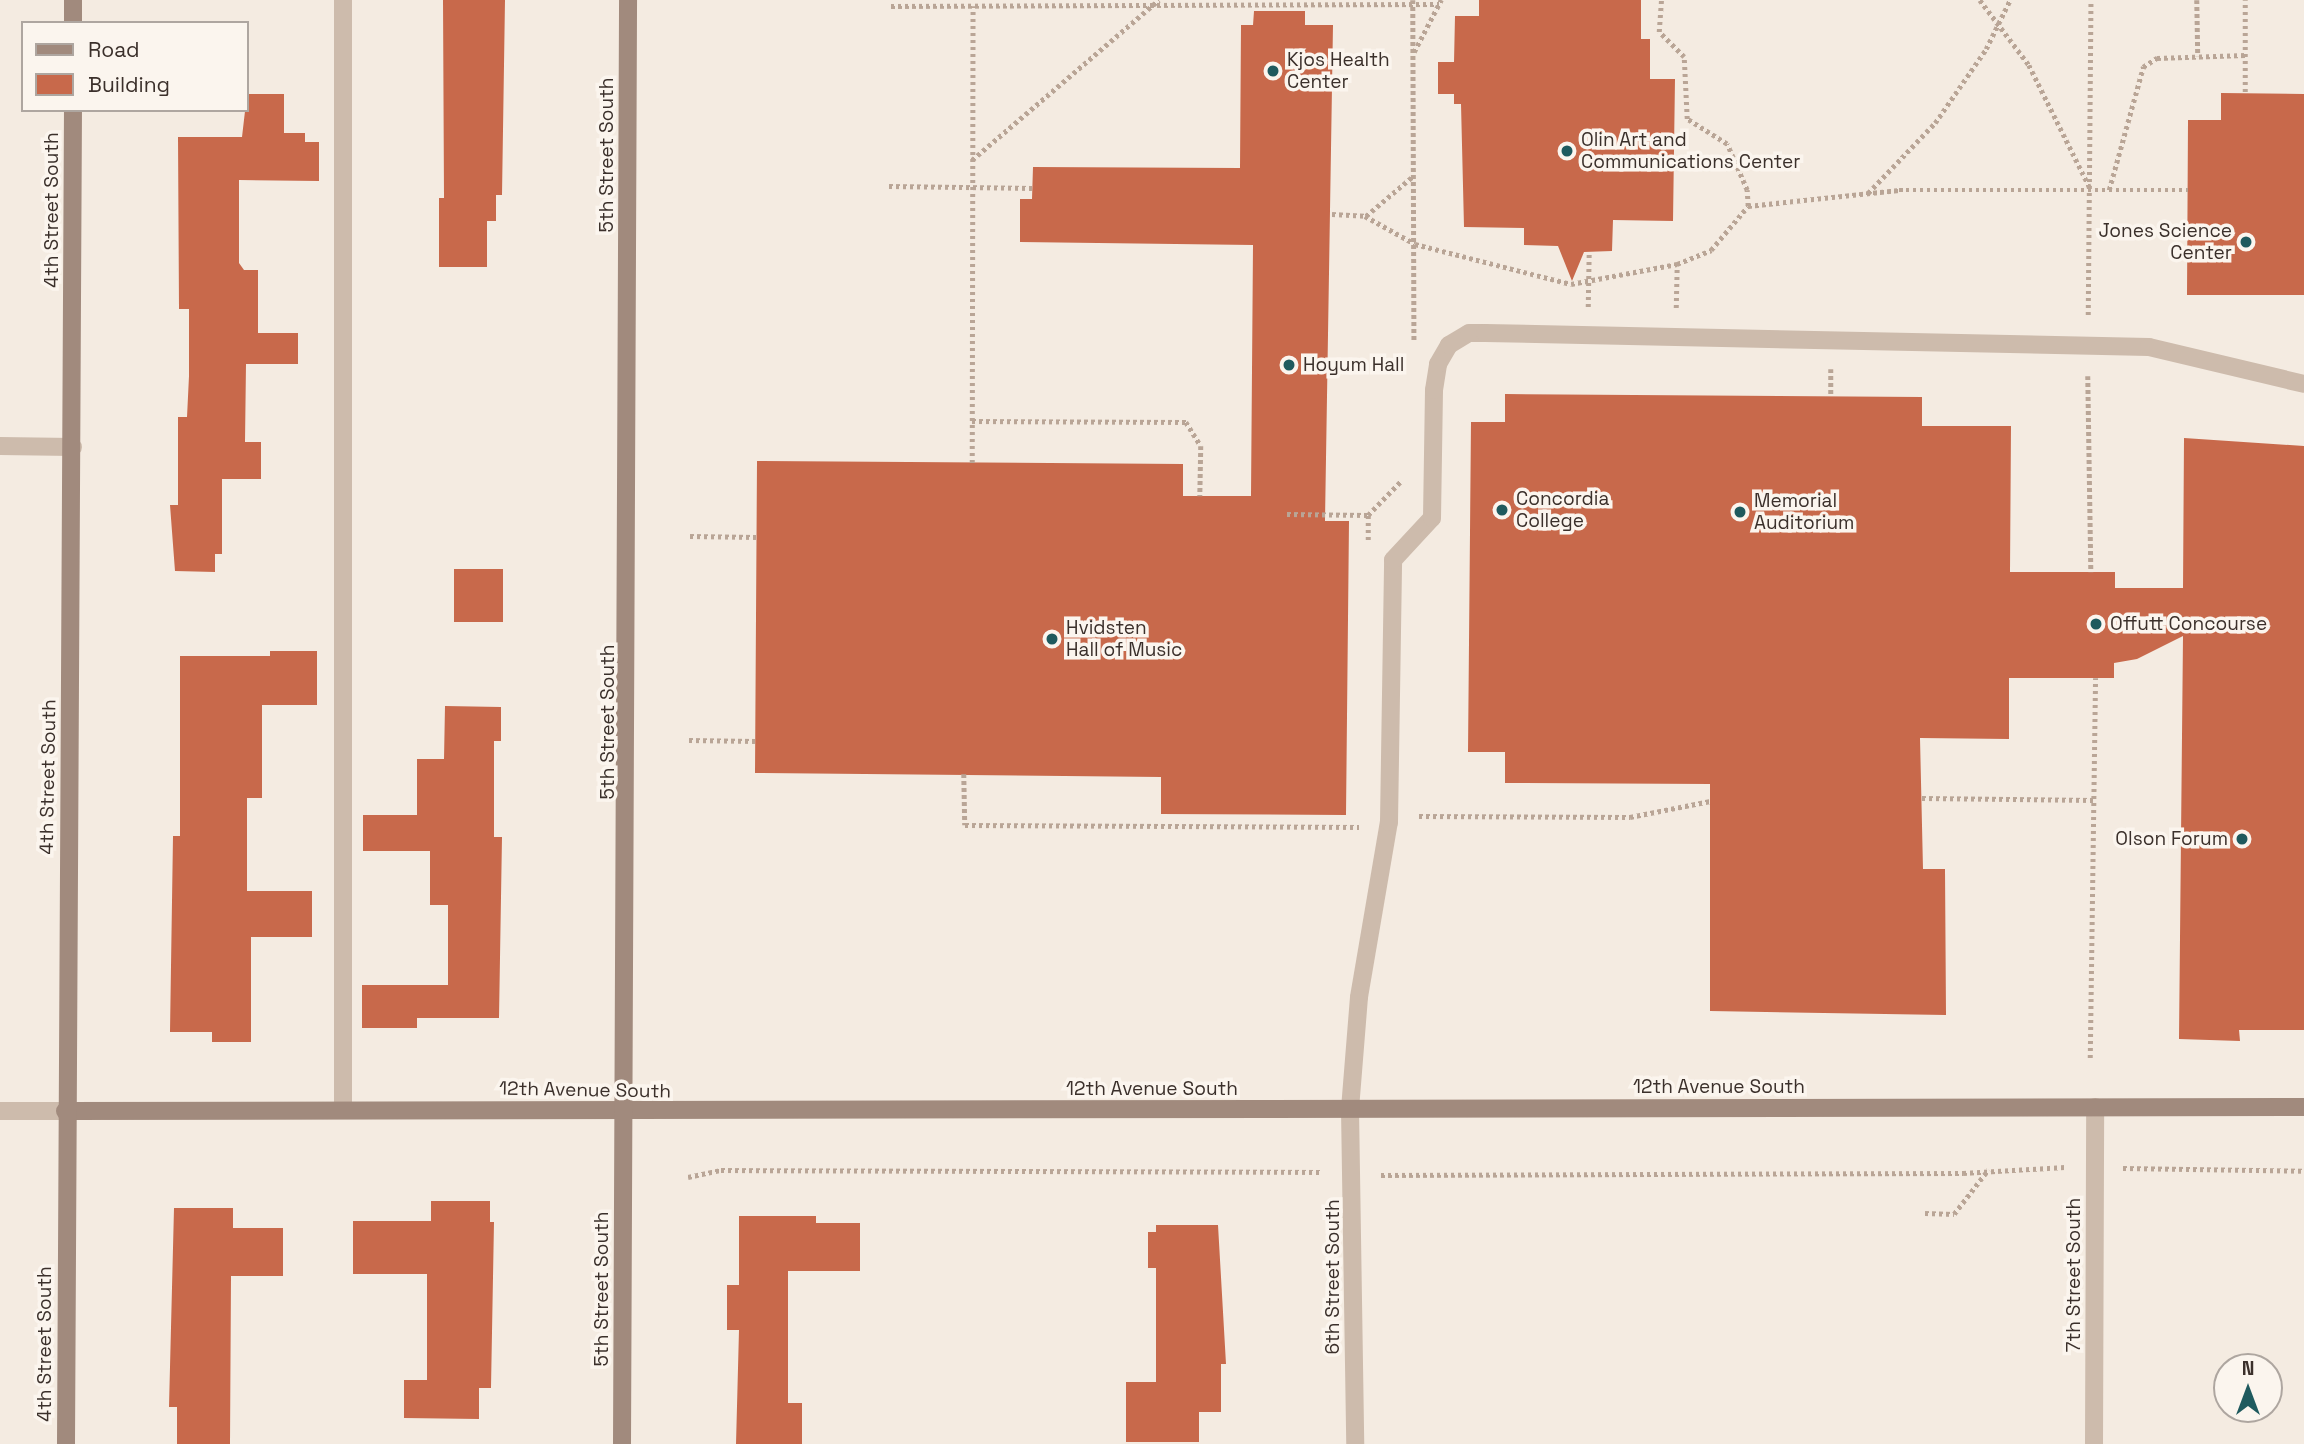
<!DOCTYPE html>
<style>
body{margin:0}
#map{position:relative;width:2304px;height:1444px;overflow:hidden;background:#f4ebe1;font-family:"Space Grotesk",sans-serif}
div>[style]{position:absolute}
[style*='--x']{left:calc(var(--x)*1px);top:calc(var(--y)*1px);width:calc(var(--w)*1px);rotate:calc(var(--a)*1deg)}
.building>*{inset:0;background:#c8694b;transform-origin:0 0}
.path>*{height:4.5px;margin-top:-2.25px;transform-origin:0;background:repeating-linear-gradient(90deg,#b9a596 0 3.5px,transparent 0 7px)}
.lane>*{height:18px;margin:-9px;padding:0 9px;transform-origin:9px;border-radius:9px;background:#cdbbac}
.street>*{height:18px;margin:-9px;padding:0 9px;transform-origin:9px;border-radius:9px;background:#cdbbac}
.secondary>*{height:18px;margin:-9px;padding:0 9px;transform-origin:9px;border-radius:9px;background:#a18a7d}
.dots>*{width:19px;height:19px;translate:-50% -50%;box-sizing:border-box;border:4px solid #fbf5ee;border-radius:50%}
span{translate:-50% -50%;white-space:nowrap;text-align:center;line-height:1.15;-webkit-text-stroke:7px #fbf5ee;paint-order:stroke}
.poi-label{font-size:19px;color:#3b302b}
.left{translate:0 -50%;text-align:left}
.right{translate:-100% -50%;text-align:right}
.street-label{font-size:19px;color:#3b302b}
.legend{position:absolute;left:21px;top:21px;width:228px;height:91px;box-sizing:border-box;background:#fbf5ee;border:2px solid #aea6a0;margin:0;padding:9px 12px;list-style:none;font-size:21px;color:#3b302b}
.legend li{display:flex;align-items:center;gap:14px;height:35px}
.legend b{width:35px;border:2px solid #aea6a0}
.north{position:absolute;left:2213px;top:1353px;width:70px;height:70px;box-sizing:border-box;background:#fbf5ee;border:2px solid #aea6a0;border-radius:50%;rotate:0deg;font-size:19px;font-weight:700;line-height:28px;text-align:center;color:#3b302b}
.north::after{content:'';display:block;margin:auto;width:24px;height:32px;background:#1f5a5e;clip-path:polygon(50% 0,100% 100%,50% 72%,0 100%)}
</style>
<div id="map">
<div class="building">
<i style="clip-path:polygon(443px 0,505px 0,502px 195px,496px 195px,496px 221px,487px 221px,487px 267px,439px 267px,439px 198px,444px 198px)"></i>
<i style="clip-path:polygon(1479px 0,1641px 0,1641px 39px,1650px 39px,1650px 79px,1675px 79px,1673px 221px,1613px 220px,1612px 251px,1584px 252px,1572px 281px,1558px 246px,1524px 245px,1524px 228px,1464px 227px,1461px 104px,1454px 104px,1454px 94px,1438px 94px,1438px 62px,1454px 62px,1455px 16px,1479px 16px)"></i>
<i style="clip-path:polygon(1254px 11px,1305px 11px,1305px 25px,1333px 25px,1325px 521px,1349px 521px,1346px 815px,1161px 814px,1161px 777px,755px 773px,757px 461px,1183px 464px,1183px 496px,1251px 496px,1253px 245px,1020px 242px,1020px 199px,1032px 199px,1033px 167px,1240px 168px,1241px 25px,1253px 25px)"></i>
<i style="clip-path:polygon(2221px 93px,2304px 94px,2304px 295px,2187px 295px,2188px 120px,2221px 120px)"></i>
<i style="clip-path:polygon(247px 94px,284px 94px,284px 133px,305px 133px,305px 142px,319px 142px,319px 181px,239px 180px,239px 263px,244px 270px,258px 270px,258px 333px,298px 333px,298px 364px,246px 364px,245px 442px,261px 442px,261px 479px,222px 479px,222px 554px,215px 554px,215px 572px,175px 571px,170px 505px,178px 505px,178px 417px,187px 417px,189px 376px,189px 309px,179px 309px,178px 137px,242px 137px)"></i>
<i style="clip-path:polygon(1505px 394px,1922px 397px,1922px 426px,2011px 426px,2010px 572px,2115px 572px,2115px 588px,2183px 588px,2184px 438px,2304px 446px,2304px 1030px,2239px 1030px,2240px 1041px,2179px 1039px,2183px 636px,2137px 659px,2114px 663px,2114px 678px,2009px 678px,2009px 739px,1920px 738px,1923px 869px,1945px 869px,1946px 1015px,1710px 1011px,1710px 784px,1505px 783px,1505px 752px,1468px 752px,1471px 422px,1505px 422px)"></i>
<i style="left:454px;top:569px;width:49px;height:53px"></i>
<i style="clip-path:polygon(270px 651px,317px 651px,317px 705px,262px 705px,262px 798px,247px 798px,247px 891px,312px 891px,312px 937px,251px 937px,251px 1042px,212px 1042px,212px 1032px,170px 1032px,173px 836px,180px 836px,180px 656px,270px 656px)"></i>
<i style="clip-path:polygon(445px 706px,501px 707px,501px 741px,494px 741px,494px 837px,502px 837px,499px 1018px,417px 1018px,417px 1028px,362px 1028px,362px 985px,448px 985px,448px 905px,430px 905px,430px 851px,363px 851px,363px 815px,417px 815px,417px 759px,444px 759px)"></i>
<i style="clip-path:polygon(431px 1201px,490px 1201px,490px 1222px,494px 1222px,491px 1388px,479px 1388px,479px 1419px,404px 1418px,404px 1380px,427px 1380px,427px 1274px,353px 1274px,353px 1221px,431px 1221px)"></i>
<i style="clip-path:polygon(174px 1208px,233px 1208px,233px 1228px,283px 1228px,283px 1276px,231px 1276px,230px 1444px,177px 1444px,177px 1407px,169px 1407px)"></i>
<i style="clip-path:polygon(739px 1216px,816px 1216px,816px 1223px,860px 1223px,860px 1271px,788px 1271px,788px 1403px,802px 1403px,802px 1444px,736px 1444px,739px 1330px,727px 1330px,727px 1285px,739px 1285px)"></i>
<i style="clip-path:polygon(1156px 1225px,1218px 1225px,1226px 1364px,1221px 1364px,1221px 1412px,1199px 1412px,1199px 1442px,1126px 1442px,1126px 1382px,1156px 1382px,1156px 1268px,1148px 1268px,1148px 1232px,1156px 1232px)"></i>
</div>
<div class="path">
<i style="--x:1413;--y:0;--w:342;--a:89.8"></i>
<i style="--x:1980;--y:0;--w:81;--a:53"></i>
<i style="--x:2029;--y:65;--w:140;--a:63.6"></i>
<i style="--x:2197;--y:0;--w:56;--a:89"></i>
<i style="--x:891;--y:6;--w:548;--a:-0.21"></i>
<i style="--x:1414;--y:52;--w:59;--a:-62.6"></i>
<i style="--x:2245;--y:92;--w:92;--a:-90"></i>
<i style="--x:972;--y:160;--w:246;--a:-40.6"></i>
<i style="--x:889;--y:186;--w:143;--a:0.8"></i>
<i style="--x:2109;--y:190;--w:128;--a:-74.5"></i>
<i style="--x:2143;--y:67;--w:17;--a:-33"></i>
<i style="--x:2157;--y:58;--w:88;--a:-2"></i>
<i style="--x:1868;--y:193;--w:97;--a:-46.3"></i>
<i style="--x:1935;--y:123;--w:90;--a:-55.4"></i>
<i style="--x:1986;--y:49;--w:55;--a:-63.9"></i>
<i style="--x:1748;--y:206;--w:152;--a:-6"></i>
<i style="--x:1899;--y:190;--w:289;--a:0"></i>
<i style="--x:1332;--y:214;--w:33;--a:3"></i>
<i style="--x:1365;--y:216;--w:57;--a:29.2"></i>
<i style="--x:1415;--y:244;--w:161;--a:14.4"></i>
<i style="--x:1571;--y:284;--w:108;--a:-10.7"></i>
<i style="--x:1677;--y:264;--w:37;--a:-22"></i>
<i style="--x:1711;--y:250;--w:57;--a:-49.9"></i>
<i style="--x:1748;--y:206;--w:16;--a:-94"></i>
<i style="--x:1747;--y:190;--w:50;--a:-113.5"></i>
<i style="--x:1727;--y:144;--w:47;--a:-148"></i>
<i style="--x:1687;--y:119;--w:62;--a:-92.8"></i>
<i style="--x:1684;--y:57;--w:35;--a:-135"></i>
<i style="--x:1659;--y:32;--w:32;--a:-86"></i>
<i style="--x:1366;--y:216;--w:60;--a:-40.3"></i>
<i style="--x:1588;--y:307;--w:55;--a:-89"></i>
<i style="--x:1676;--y:308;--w:44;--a:-88.7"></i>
<i style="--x:2088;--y:315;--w:315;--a:-89.5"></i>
<i style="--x:1831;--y:369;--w:27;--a:90"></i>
<i style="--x:2088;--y:376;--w:196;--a:89.1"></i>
<i style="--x:972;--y:421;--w:214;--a:0.3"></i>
<i style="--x:1186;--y:422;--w:28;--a:58"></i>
<i style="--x:1201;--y:446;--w:50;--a:91.1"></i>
<i style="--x:972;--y:463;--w:457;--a:-89.9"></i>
<i style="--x:1287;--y:514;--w:81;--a:0.7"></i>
<i style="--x:690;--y:536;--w:66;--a:0.9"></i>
<i style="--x:1368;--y:540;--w:25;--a:-90"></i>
<i style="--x:1368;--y:515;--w:47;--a:-45.9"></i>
<i style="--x:689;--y:740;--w:66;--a:0.9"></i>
<i style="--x:964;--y:774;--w:51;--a:88.9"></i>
<i style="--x:965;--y:825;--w:394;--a:0.3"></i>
<i style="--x:1922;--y:798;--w:171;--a:0.7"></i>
<i style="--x:1419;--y:816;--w:211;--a:0.3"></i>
<i style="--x:1630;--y:817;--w:82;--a:-11.3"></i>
<i style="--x:2090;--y:1058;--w:380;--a:-89.2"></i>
<i style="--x:2123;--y:1168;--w:181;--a:0.9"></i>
<i style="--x:1381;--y:1175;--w:582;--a:-0.2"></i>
<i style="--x:1963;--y:1173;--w:102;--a:-3.4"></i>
<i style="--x:688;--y:1177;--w:34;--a:-12"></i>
<i style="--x:721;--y:1170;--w:599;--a:0.19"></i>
<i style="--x:1925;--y:1213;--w:29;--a:2"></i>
<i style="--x:1954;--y:1214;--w:56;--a:-52.3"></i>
</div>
<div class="lane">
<i style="--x:343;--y:1109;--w:1109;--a:-90"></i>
<i style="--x:1350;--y:1109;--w:112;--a:-85.4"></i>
<i style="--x:1359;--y:997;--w:178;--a:-80.3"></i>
<i style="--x:1389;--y:822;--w:262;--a:-89.1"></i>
<i style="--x:1393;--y:560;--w:57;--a:-47.1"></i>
<i style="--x:1432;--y:518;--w:128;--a:-89.1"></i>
<i style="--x:1434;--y:390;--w:26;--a:-81"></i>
<i style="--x:1438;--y:364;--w:22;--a:-60"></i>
<i style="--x:1449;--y:345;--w:23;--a:-31"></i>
<i style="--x:1469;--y:333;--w:16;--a:0"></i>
<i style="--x:1485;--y:333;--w:664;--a:1.21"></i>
<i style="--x:2149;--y:347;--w:159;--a:13.4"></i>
</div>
<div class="street">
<i style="--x:0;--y:446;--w:73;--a:0.8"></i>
<i style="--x:1350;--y:1109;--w:335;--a:89.1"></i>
<i style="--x:0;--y:1111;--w:65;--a:0"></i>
<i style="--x:2094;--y:1444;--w:337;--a:-89.8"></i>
</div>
<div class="secondary">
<i style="--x:73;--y:0;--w:23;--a:90"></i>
<i style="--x:65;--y:1111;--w:2239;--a:-0.1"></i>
<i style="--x:66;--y:1444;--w:1334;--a:-89.7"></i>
<i style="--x:622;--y:1444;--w:1444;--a:-89.76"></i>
</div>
<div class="dots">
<i style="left:1273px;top:71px;background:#1f5a5e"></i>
<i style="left:1567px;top:151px;background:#1f5a5e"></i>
<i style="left:2246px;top:242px;background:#1f5a5e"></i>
<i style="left:1289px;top:365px;background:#1f5a5e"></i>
<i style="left:1502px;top:510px;background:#1f5a5e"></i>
<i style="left:1740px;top:512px;background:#1f5a5e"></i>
<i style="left:2096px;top:624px;background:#1f5a5e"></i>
<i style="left:1052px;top:639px;background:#1f5a5e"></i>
<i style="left:2242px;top:839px;background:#1f5a5e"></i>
</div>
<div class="poi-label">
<span class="left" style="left:1287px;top:71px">Kjos Health<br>Center</span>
<span class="left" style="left:1581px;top:151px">Olin Art and<br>Communications Center</span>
<span class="right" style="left:2232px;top:242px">Jones Science<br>Center</span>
<span class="left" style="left:1303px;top:365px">Hoyum Hall</span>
<span class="left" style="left:1516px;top:510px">Concordia<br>College</span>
<span class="left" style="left:1754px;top:512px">Memorial<br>Auditorium</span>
<span class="left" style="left:2110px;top:624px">Offutt Concourse</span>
<span class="left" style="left:1066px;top:639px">Hvidsten<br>Hall of Music</span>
<span class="right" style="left:2228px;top:839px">Olson Forum</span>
</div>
<div class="street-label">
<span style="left:607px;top:155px;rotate:-90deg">5th Street South</span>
<span style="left:52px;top:210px;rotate:-90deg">4th Street South</span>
<span style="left:608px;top:722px;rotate:-90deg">5th Street South</span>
<span style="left:48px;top:777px;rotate:-89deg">4th Street South</span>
<span style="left:1719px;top:1087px">12th Avenue South</span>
<span style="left:1152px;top:1089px">12th Avenue South</span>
<span style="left:585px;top:1090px;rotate:1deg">12th Avenue South</span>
<span style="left:2074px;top:1275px;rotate:-90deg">7th Street South</span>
<span style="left:1333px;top:1277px;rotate:-90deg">6th Street South</span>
<span style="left:602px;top:1289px;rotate:-90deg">5th Street South</span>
<span style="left:45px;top:1344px;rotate:-90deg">4th Street South</span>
</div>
<ul class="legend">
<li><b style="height:9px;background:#a18a7d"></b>Road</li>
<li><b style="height:19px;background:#c8694b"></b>Building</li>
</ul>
<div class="north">N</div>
</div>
